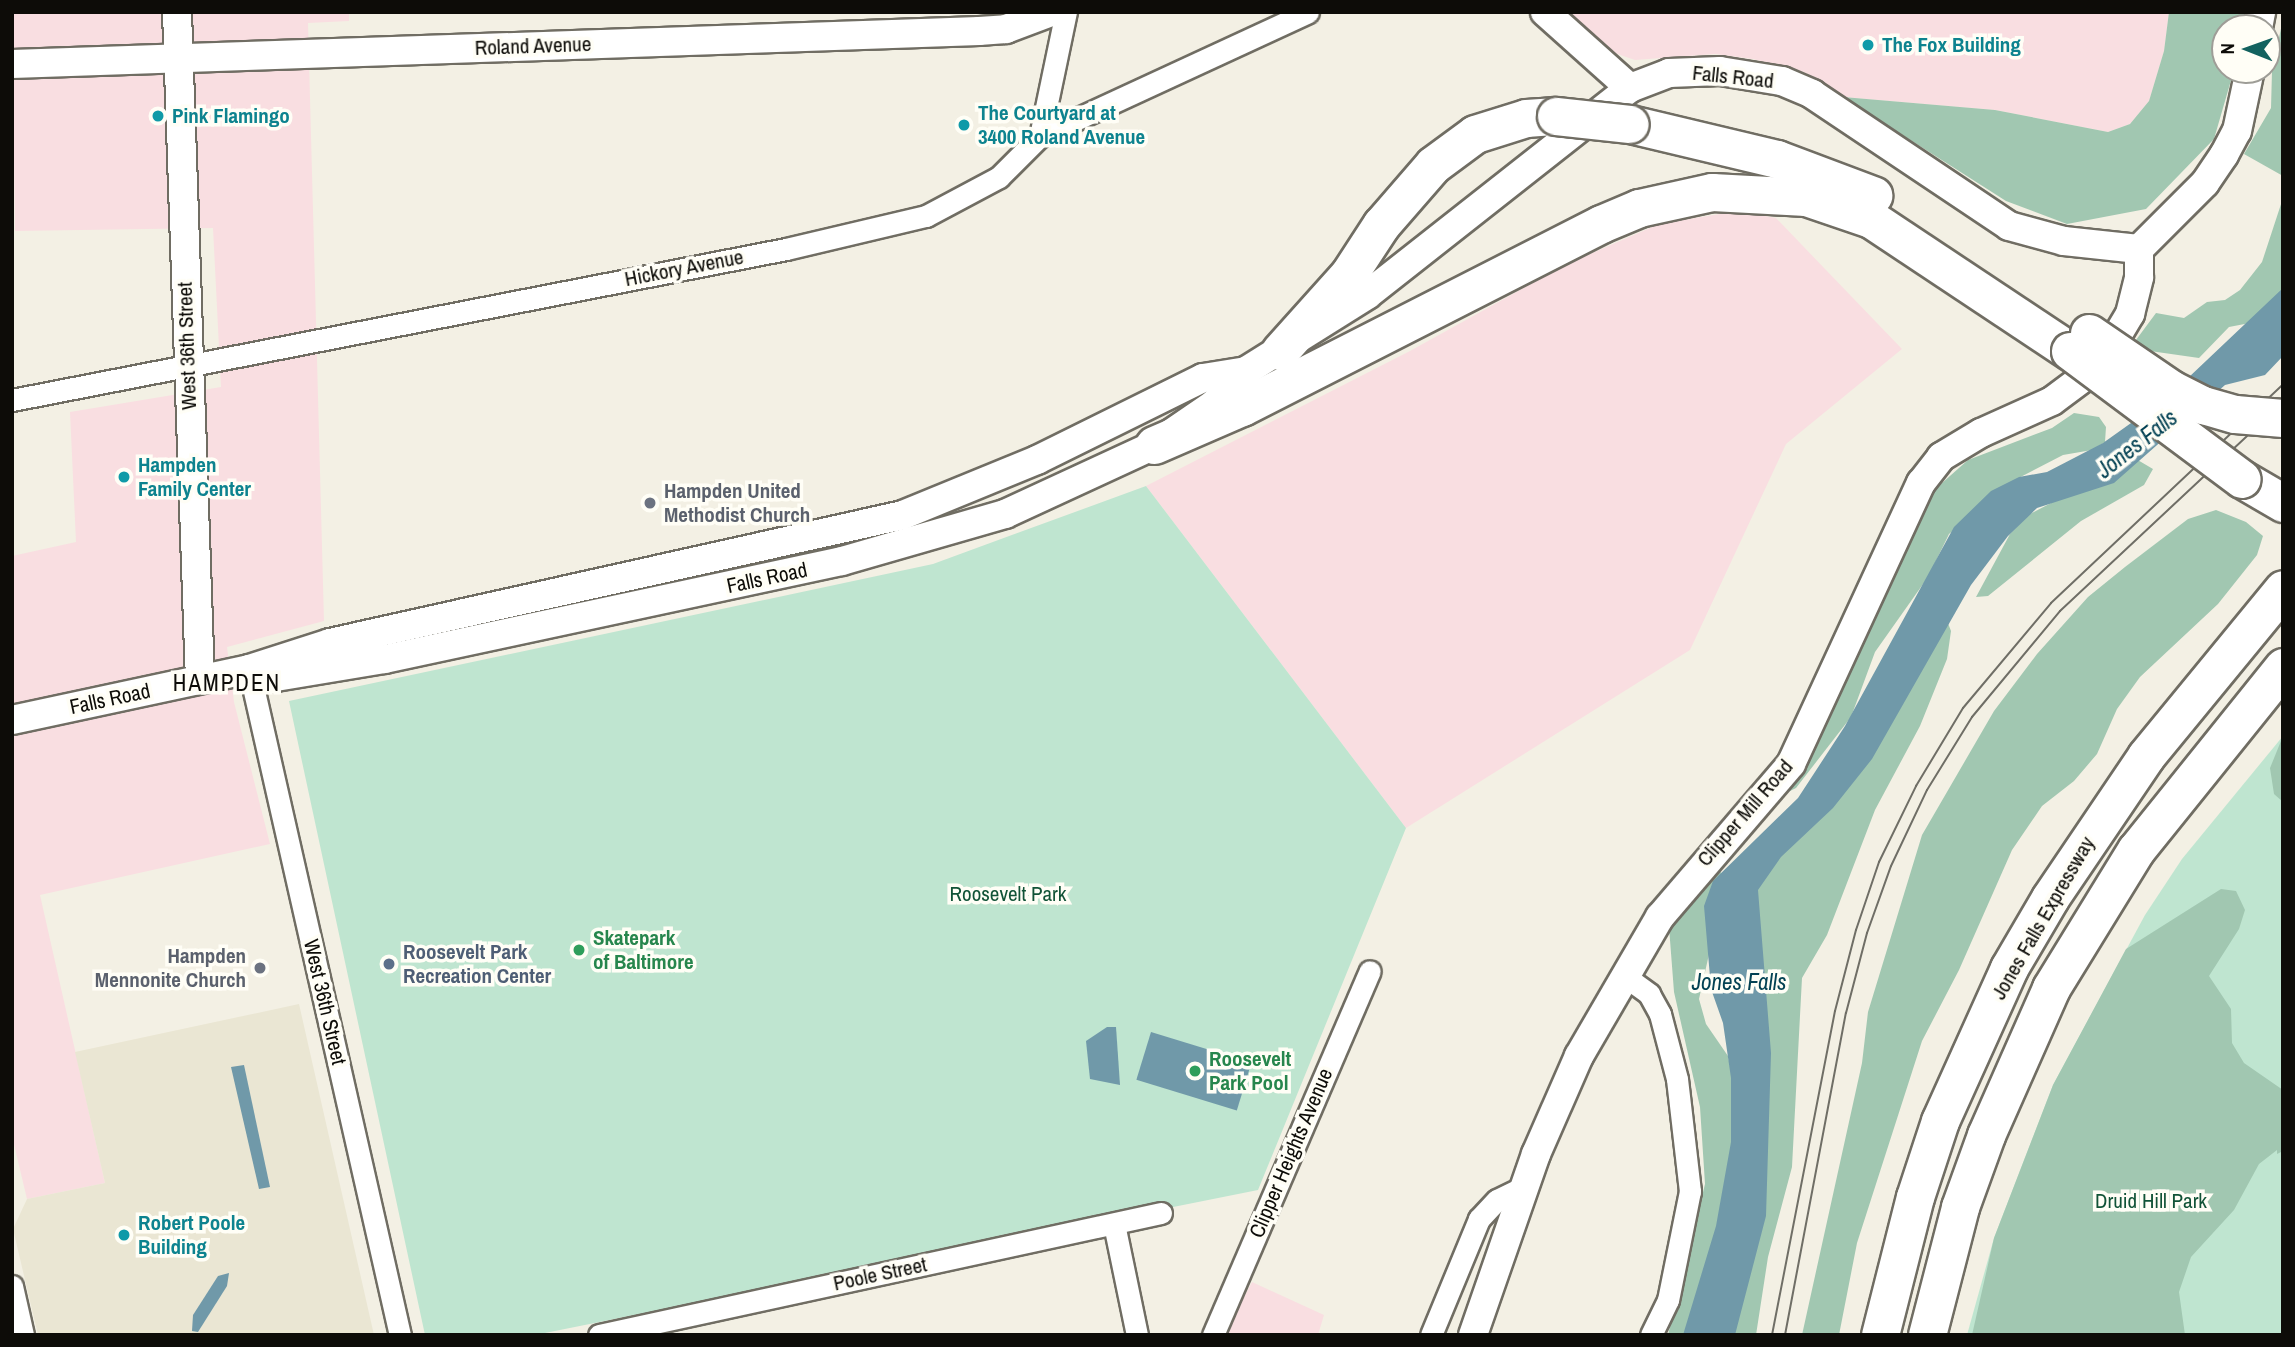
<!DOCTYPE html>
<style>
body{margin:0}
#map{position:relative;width:2295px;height:1347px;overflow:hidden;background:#f3f0e4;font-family:"Archivo Narrow",sans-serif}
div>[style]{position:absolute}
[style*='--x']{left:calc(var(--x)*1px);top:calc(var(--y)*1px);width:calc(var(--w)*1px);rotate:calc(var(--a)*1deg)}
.commercial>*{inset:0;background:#f9dee1}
.built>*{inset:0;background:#eae6d3}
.green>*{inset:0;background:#bfe5d0}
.forest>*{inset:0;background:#a1c7b1}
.water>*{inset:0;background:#7099a9;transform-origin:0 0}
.roads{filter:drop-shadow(2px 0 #706d63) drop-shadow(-2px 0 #706d63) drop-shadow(0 2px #706d63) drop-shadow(0 -2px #706d63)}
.street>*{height:21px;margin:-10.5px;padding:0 10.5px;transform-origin:10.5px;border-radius:10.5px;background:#fff}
.secondary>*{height:28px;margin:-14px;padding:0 14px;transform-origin:14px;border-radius:14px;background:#fff}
.highway>*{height:37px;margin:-18.5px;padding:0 18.5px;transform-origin:18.5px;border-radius:18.5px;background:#fff}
.tram>*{height:2px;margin:-1px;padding:0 1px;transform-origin:1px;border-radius:1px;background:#6f6e66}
.bridges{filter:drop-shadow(2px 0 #706d63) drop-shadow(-2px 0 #706d63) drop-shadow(0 2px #706d63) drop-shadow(0 -2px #706d63)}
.highway-bridge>*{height:37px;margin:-18.5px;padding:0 18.5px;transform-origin:18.5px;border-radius:18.5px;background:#fff}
.dots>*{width:19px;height:19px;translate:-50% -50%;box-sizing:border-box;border:4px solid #fffef6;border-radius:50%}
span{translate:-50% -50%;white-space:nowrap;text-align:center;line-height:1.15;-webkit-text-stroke:7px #fffef6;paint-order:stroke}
.culture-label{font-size:21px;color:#0d838f;font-weight:700}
.left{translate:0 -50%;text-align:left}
.street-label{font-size:21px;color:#0d0c08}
.worship-label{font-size:21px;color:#5b616d;font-weight:700}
.right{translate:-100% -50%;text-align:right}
.park-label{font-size:21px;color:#115337}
.leisure-label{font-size:21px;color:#27864d;font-weight:700}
.service-label{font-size:21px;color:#4e5e75;font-weight:700}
.water-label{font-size:23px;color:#034153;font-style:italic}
.neighbourhood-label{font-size:23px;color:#0d0c08;letter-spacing:2px}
.frame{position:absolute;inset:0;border:14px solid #0d0c08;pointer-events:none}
.north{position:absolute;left:2211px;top:14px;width:70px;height:70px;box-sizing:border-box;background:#fffef6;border:2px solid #9e9d97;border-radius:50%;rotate:271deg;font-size:19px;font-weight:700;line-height:28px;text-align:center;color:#0d0c08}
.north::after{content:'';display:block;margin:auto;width:24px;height:32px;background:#13625f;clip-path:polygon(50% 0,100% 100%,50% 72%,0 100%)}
</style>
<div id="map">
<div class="commercial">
<i style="clip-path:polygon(12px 12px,349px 12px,349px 21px,308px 23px,324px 621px,227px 647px,234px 702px,270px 844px,40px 895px,105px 1183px,27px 1199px,12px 1136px,12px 556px,76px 542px,70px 412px,221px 387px,213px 228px,15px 231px)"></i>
<i style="clip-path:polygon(1565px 12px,2169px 12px,2164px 51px,2149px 101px,2130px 124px,2108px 132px,1995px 110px,1843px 97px,1804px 72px,1753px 59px,1715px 54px,1635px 60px,1603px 49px)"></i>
<i style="clip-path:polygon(1738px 211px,1776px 218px,1902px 349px,1786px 444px,1690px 650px,1406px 828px,1146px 486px,1410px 351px,1567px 264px,1659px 224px)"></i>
<i style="clip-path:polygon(1252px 1282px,1324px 1315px,1318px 1335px,1224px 1335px)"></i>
</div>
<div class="built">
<i style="clip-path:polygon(299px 1004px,374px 1335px,38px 1335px,13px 1229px,27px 1199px,105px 1183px,75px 1052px)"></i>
</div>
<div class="green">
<i style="clip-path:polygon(1146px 486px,1406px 828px,1258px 1190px,535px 1335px,425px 1335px,289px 701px,933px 564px)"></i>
<i style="clip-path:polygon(2283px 736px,2283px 1335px,1967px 1335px,1994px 1238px,2053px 1085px,2145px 915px,2182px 859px)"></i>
</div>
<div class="forest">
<i style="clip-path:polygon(2169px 12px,2250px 12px,2246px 28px,2225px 28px,2225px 70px,2234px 70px,2214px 139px,2146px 209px,2067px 224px,2006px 201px,1843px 97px,1995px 110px,2108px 132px,2130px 124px,2149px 101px,2164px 51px)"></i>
<i style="clip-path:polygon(2283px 19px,2283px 176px,2244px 154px,2271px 108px,2272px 71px)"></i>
<i style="clip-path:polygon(2283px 198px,2283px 295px,2255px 322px,2229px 327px,2199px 358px,2143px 350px,2133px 344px,2156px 313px,2184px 318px,2207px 302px,2225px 300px,2240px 290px,2262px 262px)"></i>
<i style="clip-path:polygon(2074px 413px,2099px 417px,2106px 427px,2105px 442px,2092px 450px,2063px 455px,2009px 483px,1949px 534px,1928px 577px,1875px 652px,1851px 717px,1796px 788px,1784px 794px,1924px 499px,1968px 460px,2052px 428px)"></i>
<i style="clip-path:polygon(2136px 459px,2153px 469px,2144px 485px,2081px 521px,1988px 596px,1976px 597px,2010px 534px,2028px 515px)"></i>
<i style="clip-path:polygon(2216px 510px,2246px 522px,2263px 536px,2257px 555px,2218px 604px,2140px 677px,2117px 709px,2097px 754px,2074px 781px,2042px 806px,2012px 850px,1959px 970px,1922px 1041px,1857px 1243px,1839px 1335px,1802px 1335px,1862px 1063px,1868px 1012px,1922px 835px,1994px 711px,2037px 654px,2088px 597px,2125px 567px,2188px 519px)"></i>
<i style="clip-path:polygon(1946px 618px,1951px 631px,1947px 659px,1920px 726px,1875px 810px,1827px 935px,1802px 978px,1792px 1167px,1768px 1257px,1756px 1335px,1712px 1335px,1735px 1269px,1741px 912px)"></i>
<i style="clip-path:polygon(2283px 736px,2283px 802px,2274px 794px,2270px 768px)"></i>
<i style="clip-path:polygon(1713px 864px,1726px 878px,1699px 999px,1706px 1024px,1728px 1056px,1740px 1118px,1694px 1335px,1668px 1335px,1705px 1184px,1700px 1107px,1674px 992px,1669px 927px)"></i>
<i style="clip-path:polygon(2221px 889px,2236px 891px,2245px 910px,2239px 929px,2209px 976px,2231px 1009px,2232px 1043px,2244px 1063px,2283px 1090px,2283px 1151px,2277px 1154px,2277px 1150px,2259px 1164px,2234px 1210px,2191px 1257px,2179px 1292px,2185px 1335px,1972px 1335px,1994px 1238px,2053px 1085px,2126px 949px)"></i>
</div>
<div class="water">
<i style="clip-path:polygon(2283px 288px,2283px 356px,2265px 375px,2225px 385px,2114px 483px,2037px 508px,2008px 536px,1971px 585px,1872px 759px,1833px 808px,1781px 857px,1758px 890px,1771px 1053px,1766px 1216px,1735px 1335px,1683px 1335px,1716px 1226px,1731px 1142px,1731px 1078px,1723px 1023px,1711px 989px,1704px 906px,1713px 881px,1798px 798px,1845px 726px,1954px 527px,1991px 491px,2019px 477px,2047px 472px,2103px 443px,2169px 396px)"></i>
<i style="clip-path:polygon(1107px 1027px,1116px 1027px,1120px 1085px,1090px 1079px,1086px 1041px)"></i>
<i style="left:1151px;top:1032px;width:105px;height:50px;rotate:17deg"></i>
<i style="clip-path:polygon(244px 1065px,270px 1187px,259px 1189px,231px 1067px)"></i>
<i style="clip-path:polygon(229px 1273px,227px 1286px,198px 1332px,192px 1331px,193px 1315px,218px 1276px)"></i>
</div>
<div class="roads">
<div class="street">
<i style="--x:1040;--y:136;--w:127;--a:-78.2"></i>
<i style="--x:12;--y:400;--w:789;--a:-11.04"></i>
<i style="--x:786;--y:249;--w:144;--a:-13.3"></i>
<i style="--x:926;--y:216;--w:83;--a:-28.1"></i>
<i style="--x:999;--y:177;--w:58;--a:-45"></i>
<i style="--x:1040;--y:136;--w:295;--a:-24.8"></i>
<i style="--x:249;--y:669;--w:683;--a:77.23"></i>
<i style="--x:1626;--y:977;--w:29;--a:36"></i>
<i style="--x:1649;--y:994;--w:23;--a:61"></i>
<i style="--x:1660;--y:1014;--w:67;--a:75.3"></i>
<i style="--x:1677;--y:1079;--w:113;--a:83.4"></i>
<i style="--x:1690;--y:1191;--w:111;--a:101.4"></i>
<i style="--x:1668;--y:1300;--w:39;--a:116"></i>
<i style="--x:1114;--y:1224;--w:113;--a:78.3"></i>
<i style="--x:12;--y:1286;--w:50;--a:77.3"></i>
<i style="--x:599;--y:1335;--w:575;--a:-12.25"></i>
<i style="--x:1213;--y:1335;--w:396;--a:-66.7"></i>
<i style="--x:1431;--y:1335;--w:126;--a:-67.5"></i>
<i style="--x:1479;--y:1219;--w:26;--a:-47"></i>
<i style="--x:1497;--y:1200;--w:32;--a:-26"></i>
</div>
<div class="secondary">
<i style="--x:177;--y:12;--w:667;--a:88.03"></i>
<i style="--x:1545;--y:12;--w:114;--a:41.8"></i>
<i style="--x:2258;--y:28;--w:16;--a:-79"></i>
<i style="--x:12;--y:64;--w:968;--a:-1.95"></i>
<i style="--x:979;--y:31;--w:27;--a:-4"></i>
<i style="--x:1006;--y:29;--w:48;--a:-20.7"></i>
<i style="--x:2139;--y:249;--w:93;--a:-45"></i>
<i style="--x:2205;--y:183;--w:34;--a:-56"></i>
<i style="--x:2224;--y:155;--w:27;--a:-62"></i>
<i style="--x:2237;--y:131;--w:62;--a:-78"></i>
<i style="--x:249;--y:669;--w:28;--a:17"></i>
<i style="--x:276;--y:677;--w:110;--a:-9.4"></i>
<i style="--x:385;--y:659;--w:467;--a:-12.1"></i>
<i style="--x:842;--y:561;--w:170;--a:-16.1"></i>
<i style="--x:1005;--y:514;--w:164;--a:-24.8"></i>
<i style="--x:1154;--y:445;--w:73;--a:-34.3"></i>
<i style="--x:1214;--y:404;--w:46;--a:-45.9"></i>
<i style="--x:1246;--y:371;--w:143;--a:-32.1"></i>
<i style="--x:1367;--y:295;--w:335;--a:-38.2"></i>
<i style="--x:1630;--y:88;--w:42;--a:-21"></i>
<i style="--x:1669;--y:73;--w:51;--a:-2.2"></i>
<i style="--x:1720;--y:71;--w:63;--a:9.2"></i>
<i style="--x:1782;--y:81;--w:33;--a:23"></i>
<i style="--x:1812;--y:94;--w:237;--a:33.8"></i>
<i style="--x:2009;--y:226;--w:57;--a:15.3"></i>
<i style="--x:2064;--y:241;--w:75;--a:6.1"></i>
<i style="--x:12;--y:720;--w:242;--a:-12.1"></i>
<i style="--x:249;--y:669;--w:85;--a:-17.8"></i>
<i style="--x:330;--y:643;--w:587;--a:-12.59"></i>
<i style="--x:903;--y:515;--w:145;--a:-22.3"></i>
<i style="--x:1037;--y:460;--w:185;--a:-26.3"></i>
<i style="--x:1203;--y:378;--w:44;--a:-9.2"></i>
<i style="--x:1473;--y:1335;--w:192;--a:-70.8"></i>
<i style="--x:1536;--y:1154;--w:107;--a:-66.3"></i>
<i style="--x:1579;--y:1056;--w:161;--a:-59.8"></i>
<i style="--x:1660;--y:917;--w:201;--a:-49.4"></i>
<i style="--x:1791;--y:764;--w:310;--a:-65.2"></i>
<i style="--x:1921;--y:483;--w:33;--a:-52"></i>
<i style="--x:1941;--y:457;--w:47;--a:-31"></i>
<i style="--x:1981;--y:433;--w:78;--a:-24.3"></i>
<i style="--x:2052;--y:401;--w:59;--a:-36.7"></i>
<i style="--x:2099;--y:366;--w:61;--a:-59.2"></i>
<i style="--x:2130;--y:314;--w:38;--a:-76"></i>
<i style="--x:2139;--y:277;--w:28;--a:-90"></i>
</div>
<div class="highway">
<i style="--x:1630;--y:124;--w:151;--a:13.4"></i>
<i style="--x:1777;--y:159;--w:103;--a:20.6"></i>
<i style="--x:1280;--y:351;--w:103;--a:-48.1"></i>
<i style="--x:1349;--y:274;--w:59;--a:-56.9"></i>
<i style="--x:1381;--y:225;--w:79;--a:-49.1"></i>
<i style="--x:1433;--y:165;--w:52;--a:-36.4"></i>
<i style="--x:1475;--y:134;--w:53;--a:-17.4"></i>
<i style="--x:1526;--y:118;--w:30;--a:-4"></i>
<i style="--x:1154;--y:445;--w:96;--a:-23.4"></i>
<i style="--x:1242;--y:407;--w:403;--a:-27"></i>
<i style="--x:1601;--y:224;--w:41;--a:-22.8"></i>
<i style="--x:1639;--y:208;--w:75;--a:-12.4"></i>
<i style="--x:1712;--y:192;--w:94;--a:3"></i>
<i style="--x:1806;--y:197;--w:69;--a:18.7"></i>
<i style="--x:1871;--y:219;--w:239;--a:33.6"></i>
<i style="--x:2242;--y:479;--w:48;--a:30.3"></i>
<i style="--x:1880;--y:1335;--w:142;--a:-75.8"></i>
<i style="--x:1915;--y:1197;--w:80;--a:-71.8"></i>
<i style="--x:1940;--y:1121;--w:168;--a:-65.7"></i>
<i style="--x:2009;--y:968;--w:81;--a:-59.6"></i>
<i style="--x:2050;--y:898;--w:171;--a:-55.9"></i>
<i style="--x:2146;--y:756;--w:216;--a:-50.6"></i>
<i style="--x:1927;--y:1335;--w:132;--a:-75.5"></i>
<i style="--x:1960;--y:1207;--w:77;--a:-70.1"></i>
<i style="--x:1986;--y:1135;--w:161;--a:-66.1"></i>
<i style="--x:2051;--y:988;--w:162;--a:-58.4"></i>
<i style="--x:2136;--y:850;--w:235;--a:-51.2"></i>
</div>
</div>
<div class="tram">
<i style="--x:1772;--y:1335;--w:330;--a:-79"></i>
<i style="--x:1835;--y:1011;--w:84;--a:-75.5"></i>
<i style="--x:1856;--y:930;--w:72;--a:-71.3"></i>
<i style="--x:1879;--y:862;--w:85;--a:-64"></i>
<i style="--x:1916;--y:786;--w:91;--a:-58.9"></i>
<i style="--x:1963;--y:708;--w:137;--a:-50"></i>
<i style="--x:2051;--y:603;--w:319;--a:-43.3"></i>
<i style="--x:1785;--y:1335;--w:328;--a:-79.3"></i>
<i style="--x:1846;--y:1013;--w:83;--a:-75.3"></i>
<i style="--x:1867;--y:933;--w:71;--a:-70.3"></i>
<i style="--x:1891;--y:866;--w:84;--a:-64.7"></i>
<i style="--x:1927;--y:790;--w:86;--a:-58.3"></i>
<i style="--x:1972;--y:717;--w:138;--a:-50.3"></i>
<i style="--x:2060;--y:611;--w:306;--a:-43.1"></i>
</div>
<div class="bridges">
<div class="highway-bridge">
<i style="--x:1556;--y:116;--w:74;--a:6.2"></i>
<i style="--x:2089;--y:333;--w:99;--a:34.3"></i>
<i style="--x:2171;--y:389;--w:36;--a:27"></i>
<i style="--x:2203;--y:405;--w:33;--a:16"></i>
<i style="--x:2235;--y:414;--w:48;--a:4.8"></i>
<i style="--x:2070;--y:351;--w:214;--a:36.7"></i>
</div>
</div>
<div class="dots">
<i style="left:1868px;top:45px;background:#0f9aa8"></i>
<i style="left:158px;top:116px;background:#0f9aa8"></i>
<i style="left:964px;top:125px;background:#0f9aa8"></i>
<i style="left:124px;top:477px;background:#0f9aa8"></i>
<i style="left:650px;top:503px;background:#6b7280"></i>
<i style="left:579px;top:950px;background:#2e9e5b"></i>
<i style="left:389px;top:964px;background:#5c6f8a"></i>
<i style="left:260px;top:968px;background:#6b7280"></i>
<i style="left:1195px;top:1071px;background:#2e9e5b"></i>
<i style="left:124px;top:1235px;background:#0f9aa8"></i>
</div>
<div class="culture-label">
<span class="left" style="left:1882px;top:45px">The Fox Building</span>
<span class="left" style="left:978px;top:125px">The Courtyard at<br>3400 Roland Avenue</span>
<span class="left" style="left:172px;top:116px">Pink Flamingo</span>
<span class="left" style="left:138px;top:477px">Hampden<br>Family Center</span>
<span class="left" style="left:138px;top:1235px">Robert Poole<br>Building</span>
</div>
<div class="street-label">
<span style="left:533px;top:46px;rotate:-2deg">Roland Avenue</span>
<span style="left:1733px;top:77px;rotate:6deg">Falls Road</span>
<span style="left:684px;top:268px;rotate:-11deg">Hickory Avenue</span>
<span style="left:187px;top:346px;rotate:-92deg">West 36th Street</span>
<span style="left:767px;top:578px;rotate:-12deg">Falls Road</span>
<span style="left:110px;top:699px;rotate:-12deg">Falls Road</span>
<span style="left:1745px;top:813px;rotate:-49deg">Clipper Mill Road</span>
<span style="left:2043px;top:918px;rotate:-60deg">Jones Falls Expressway</span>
<span style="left:325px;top:1002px;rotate:77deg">West 36th Street</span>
<span style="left:1291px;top:1153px;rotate:-67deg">Clipper Heights Avenue</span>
<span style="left:880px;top:1274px;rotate:-12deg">Poole Street</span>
</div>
<div class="worship-label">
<span class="left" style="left:664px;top:503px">Hampden United<br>Methodist Church</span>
<span class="right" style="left:246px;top:968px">Hampden<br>Mennonite Church</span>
</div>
<div class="park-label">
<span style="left:1008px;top:894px">Roosevelt Park</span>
<span style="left:2151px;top:1201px">Druid Hill Park</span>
</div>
<div class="leisure-label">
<span class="left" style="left:593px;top:950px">Skatepark<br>of Baltimore</span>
<span class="left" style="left:1209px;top:1071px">Roosevelt<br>Park Pool</span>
</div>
<div class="service-label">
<span class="left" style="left:403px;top:964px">Roosevelt Park<br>Recreation Center</span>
</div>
<div class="water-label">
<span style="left:2137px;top:444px;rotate:-38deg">Jones Falls</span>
<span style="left:1739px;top:982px">Jones Falls</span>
</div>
<div class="neighbourhood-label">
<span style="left:227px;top:683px">HAMPDEN</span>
</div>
<div class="frame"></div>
<div class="north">N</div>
</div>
